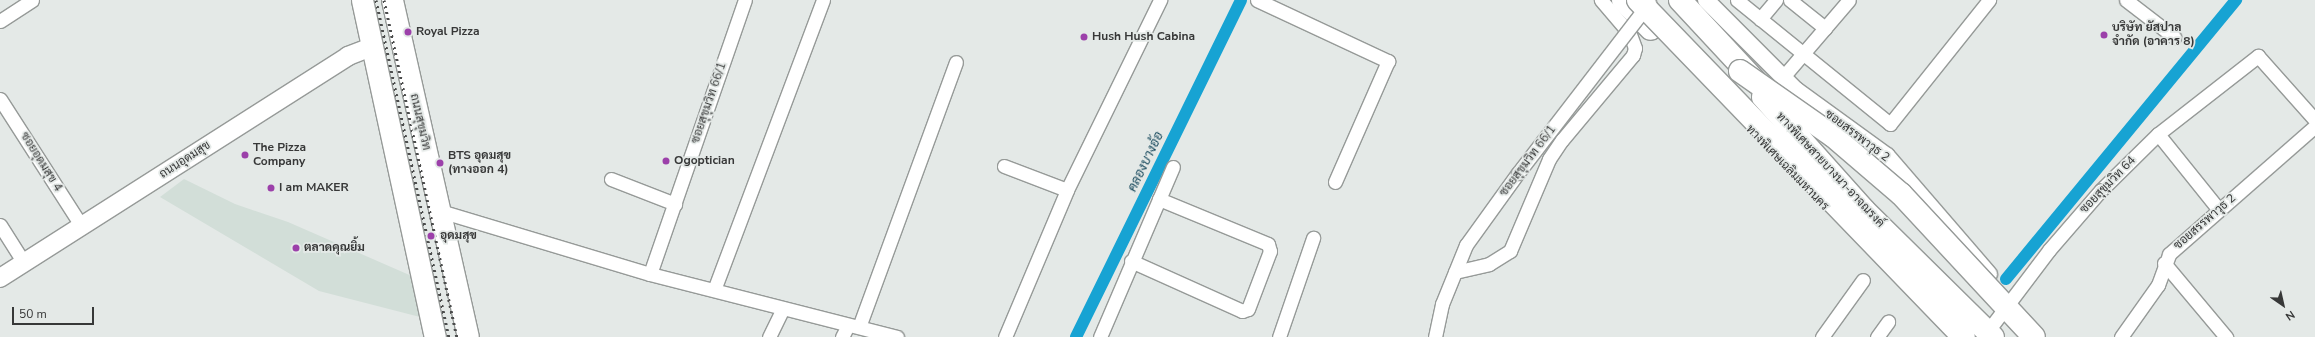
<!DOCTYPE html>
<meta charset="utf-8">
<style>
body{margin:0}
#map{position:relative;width:2315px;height:337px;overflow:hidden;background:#e4e9e7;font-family:"Nunito Sans",Sarabun,sans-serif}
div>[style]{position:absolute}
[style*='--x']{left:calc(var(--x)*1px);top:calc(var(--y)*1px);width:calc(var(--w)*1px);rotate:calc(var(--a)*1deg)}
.built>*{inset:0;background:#d2ded8}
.canal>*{height:12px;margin:-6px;padding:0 6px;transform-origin:6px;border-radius:6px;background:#17a3d3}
.roads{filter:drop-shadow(1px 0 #969a98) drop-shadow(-1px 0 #969a98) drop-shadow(0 1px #969a98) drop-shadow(0 -1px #969a98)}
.minor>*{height:13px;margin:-6.5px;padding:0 6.5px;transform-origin:6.5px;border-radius:6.5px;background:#fff}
.tertiary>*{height:16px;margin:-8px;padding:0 8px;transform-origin:8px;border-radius:8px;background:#fff}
.secondary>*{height:18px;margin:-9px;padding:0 9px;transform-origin:9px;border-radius:9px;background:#fff}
.primary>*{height:21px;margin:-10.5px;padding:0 10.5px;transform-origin:10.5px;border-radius:10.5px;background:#fff}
.motorway>*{height:22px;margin:-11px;padding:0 11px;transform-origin:11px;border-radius:11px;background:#fff}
.rail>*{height:3px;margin-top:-1.5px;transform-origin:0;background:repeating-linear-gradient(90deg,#4b4c4c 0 2px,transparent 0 6px)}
.bridges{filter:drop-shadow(1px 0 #969a98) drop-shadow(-1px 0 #969a98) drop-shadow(0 1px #969a98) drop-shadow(0 -1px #969a98)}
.minor-bridge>*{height:13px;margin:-6.5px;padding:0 6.5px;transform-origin:6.5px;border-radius:6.5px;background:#fff}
.motorway-bridge>*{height:22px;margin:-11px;padding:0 11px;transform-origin:11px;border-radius:11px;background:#fff}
.dots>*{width:11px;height:11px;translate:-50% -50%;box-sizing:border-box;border:2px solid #e4e9e7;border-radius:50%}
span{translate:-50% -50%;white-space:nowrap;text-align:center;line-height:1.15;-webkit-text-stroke:3.5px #e4e9e7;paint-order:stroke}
.poi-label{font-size:12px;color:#373838;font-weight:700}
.left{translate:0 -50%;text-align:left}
.street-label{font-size:12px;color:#373838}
.water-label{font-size:13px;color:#124559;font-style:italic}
.north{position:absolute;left:2263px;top:285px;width:40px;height:40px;-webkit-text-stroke:3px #e4e9e7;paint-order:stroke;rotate:146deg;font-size:11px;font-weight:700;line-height:16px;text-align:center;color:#373838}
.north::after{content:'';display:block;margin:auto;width:14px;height:18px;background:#373838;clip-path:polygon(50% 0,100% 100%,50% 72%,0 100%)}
.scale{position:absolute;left:12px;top:307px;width:82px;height:18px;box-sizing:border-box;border:2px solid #373838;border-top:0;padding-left:5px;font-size:12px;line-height:14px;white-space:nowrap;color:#373838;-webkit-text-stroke:3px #e4e9e7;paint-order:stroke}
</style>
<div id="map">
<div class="built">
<i style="clip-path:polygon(184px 179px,235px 204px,288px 222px,414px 277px,420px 317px,319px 291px,160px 197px)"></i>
</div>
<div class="canal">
<i style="--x:2006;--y:279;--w:362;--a:-50.5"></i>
<i style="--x:1076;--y:337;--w:375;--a:-63.9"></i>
</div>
<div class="roads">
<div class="minor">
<i style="--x:1257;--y:0;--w:145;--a:25"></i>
<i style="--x:1388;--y:61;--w:132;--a:113.7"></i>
<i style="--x:1737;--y:0;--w:197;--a:39"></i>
<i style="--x:1890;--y:124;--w:159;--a:-51.4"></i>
<i style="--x:1790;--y:0;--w:45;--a:38.7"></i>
<i style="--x:2126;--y:0;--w:61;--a:37.6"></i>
<i style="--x:1760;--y:19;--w:25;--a:-50"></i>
<i style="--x:0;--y:21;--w:38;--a:-33"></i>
<i style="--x:1783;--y:77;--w:101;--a:-49.4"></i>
<i style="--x:0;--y:99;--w:150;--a:57.3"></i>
<i style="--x:2158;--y:134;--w:97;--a:51.2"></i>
<i style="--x:1004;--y:166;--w:67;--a:20.9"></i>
<i style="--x:611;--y:179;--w:69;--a:21.3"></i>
<i style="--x:2101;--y:190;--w:80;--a:-44.5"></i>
<i style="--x:2158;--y:134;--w:127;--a:-38"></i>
<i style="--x:2258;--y:56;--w:86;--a:48.3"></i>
<i style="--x:440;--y:211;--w:219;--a:16.7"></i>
<i style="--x:650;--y:274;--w:255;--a:14.3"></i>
<i style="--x:0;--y:225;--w:45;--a:57.7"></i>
<i style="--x:1131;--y:261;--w:122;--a:24.2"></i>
<i style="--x:1242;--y:311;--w:6;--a:-18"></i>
<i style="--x:1248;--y:309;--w:62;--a:-69.2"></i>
<i style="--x:1270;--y:251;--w:7;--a:-106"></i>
<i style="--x:1268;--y:244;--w:118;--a:-157.6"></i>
<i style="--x:2164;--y:263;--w:97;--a:50"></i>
<i style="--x:1455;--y:272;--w:35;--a:-13"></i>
<i style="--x:1489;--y:264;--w:25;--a:-32"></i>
<i style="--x:1510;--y:251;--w:100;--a:-67"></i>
<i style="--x:1549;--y:159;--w:23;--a:-56"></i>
<i style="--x:1562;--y:140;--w:111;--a:-50.1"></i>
<i style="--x:1633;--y:55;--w:7;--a:-74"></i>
<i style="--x:1635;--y:48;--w:15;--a:-110"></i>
<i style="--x:1630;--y:34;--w:45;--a:-130.5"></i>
<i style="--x:650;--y:274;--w:290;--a:-70.9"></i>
<i style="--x:714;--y:290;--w:310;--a:-69.4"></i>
<i style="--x:859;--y:327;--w:282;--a:-69.9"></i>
<i style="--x:769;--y:337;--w:32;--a:-64"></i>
<i style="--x:842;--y:337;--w:13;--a:-63"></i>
<i style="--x:1005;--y:337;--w:160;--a:-67.1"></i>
<i style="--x:1067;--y:190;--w:212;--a:-63.9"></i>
<i style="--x:1100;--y:337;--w:185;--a:-66.8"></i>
<i style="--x:1279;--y:337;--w:105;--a:-71"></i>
<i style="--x:1435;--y:337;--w:34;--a:-78"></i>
<i style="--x:1442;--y:304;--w:64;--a:-67.9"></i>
<i style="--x:1466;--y:245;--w:89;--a:-54.2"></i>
<i style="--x:1822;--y:337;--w:70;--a:-54.3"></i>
<i style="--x:1877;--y:337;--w:19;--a:-54"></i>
<i style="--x:2121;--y:337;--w:64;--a:-54.6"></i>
<i style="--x:2158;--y:285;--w:33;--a:-70"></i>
<i style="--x:2169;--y:254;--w:194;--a:-41.2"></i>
</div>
<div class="tertiary">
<i style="--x:1706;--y:0;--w:127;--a:45"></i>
<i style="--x:1796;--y:90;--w:112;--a:36"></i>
<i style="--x:1887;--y:156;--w:156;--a:49.2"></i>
</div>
<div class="secondary">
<i style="--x:0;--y:278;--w:413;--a:-32.5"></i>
<i style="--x:348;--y:56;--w:26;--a:-21"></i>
</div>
<div class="primary">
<i style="--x:362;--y:0;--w:345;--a:77.8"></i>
<i style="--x:392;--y:0;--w:345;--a:77.3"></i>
</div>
<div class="motorway">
<i style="--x:1623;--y:0;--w:40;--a:46"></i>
<i style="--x:1680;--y:0;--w:113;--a:47.1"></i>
</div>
</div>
<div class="rail">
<i style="--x:376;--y:0;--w:345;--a:77.8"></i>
<i style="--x:384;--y:0;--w:345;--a:77.8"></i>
</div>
<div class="bridges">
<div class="minor-bridge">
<i style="--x:1518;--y:173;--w:215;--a:-52.4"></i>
<i style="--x:1984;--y:336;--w:108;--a:-52.9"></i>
<i style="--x:2049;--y:250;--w:79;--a:-49.1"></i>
</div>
<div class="motorway-bridge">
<i style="--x:1638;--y:0;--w:469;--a:46"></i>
<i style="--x:1740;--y:71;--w:113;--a:35"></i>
<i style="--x:1833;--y:136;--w:89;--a:40.5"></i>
<i style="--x:1901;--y:194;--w:195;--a:47.1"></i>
<i style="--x:1763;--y:97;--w:152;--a:48.2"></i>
<i style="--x:1864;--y:210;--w:181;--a:44.6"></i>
</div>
</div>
<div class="dots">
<i style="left:408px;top:32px;background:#9c40aa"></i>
<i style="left:2104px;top:35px;background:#9c40aa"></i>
<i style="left:1084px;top:37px;background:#9c40aa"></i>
<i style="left:245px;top:155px;background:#9c40aa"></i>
<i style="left:666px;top:161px;background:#9c40aa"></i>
<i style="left:440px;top:163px;background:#9c40aa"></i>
<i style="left:271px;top:188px;background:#9c40aa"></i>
<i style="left:431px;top:236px;background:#9c40aa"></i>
<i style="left:296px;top:248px;background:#9c40aa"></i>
</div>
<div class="poi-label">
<span class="left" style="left:2112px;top:35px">บริษัท ยัสปาล<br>จำกัด (อาคาร 8)</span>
<span class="left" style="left:416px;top:32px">Royal Pizza</span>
<span class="left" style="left:1092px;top:37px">Hush Hush Cabina</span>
<span class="left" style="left:253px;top:155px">The Pizza<br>Company</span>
<span class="left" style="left:448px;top:163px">BTS อุดมสุข<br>(ทางออก 4)</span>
<span class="left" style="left:674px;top:161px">Ogoptician</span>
<span class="left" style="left:279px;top:188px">I am MAKER</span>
<span class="left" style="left:440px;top:236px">อุดมสุข</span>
<span class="left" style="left:304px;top:248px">ตลาดคุณยิ้ม</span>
</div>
<div class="street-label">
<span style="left:709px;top:103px;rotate:-71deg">ซอยสุขุมวิท 66/1</span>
<span style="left:420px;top:122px;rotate:77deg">ถนนสุขุมวิท</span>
<span style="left:1857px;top:136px;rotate:37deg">ซอยสรรพาวุธ 2</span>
<span style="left:185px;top:160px;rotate:-33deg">ถนนอุดมสุข</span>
<span style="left:1528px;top:161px;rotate:-53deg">ซอยสุขุมวิท 66/1</span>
<span style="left:41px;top:162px;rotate:58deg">ซอยอุดมสุข 4</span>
<span style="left:1787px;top:168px;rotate:46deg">ทางพิเศษเฉลิมมหานคร</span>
<span style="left:1830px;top:170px;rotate:47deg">ทางพิเศษสายบางนา-อาจณรงค์</span>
<span style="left:2108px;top:185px;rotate:-46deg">ซอยสุขุมวิท 64</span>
<span style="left:2205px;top:222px;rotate:-41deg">ซอยสรรพาวุธ 2</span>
</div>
<div class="water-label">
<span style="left:1146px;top:162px;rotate:-64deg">คลองบางอ้อ</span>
</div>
<div class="north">N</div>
<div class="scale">50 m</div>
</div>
